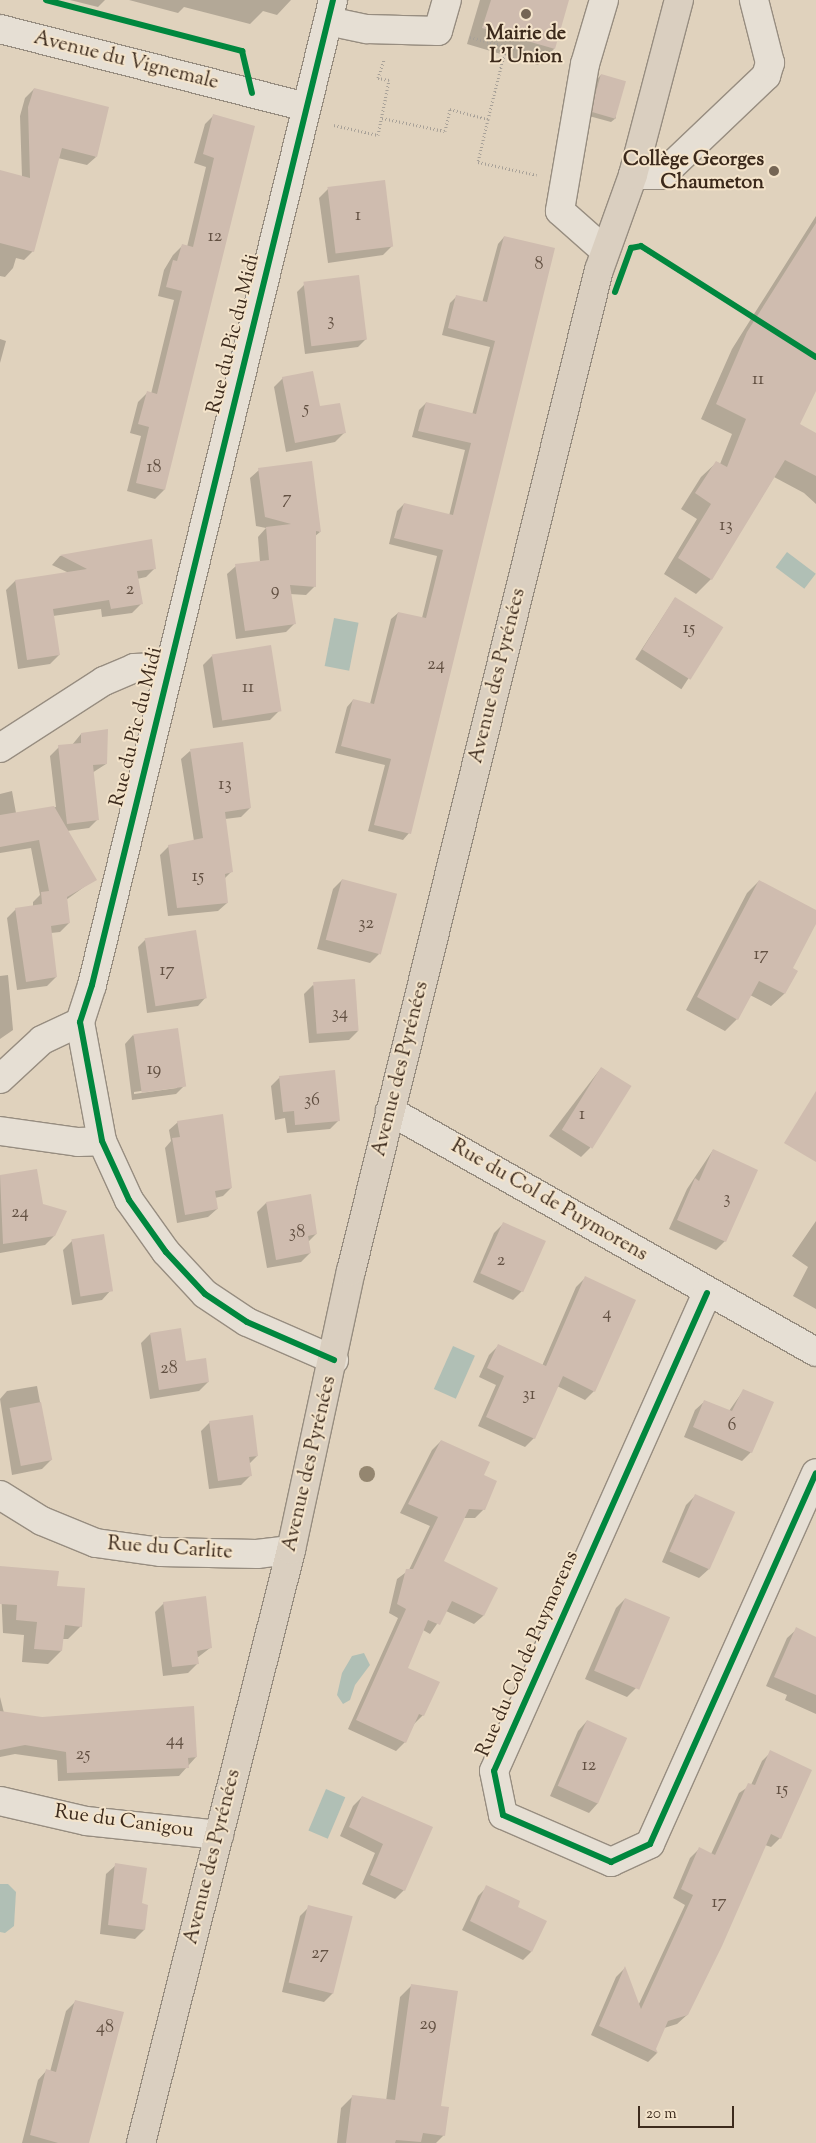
<!DOCTYPE html>
<meta charset="utf-8">
<style>
body{margin:0}
#map{position:relative;width:816px;height:2143px;overflow:hidden;background:#e0d2bd;font-family:"Sorts Mill Goudy",serif}
div>[style]{position:absolute}
[style*='--x']{left:calc(var(--x)*1px);top:calc(var(--y)*1px);width:calc(var(--w)*1px);rotate:calc(var(--a)*1deg)}
.water>*{inset:0;background:#b0bfb5;transform-origin:0 0}
.shadow>*{inset:0;background:#0003;transform-origin:0 0}
.building>*{inset:0;background:#cfbcaf;transform-origin:0 0}
.path>*{height:3px;margin-top:-1.5px;transform-origin:0;background:repeating-linear-gradient(90deg,#a8a198 0 1px,transparent 0 3.5px)}
.roads{filter:drop-shadow(1px 0 #978d80) drop-shadow(-1px 0 #978d80) drop-shadow(0 1px #978d80) drop-shadow(0 -1px #978d80)}
.minor>*{height:28px;margin:-14px;padding:0 14px;transform-origin:14px;border-radius:14px;background:#e6dfd4}
.major>*{height:28px;margin:-14px;padding:0 14px;transform-origin:14px;border-radius:14px;background:#dacfc0}
.cycleway>*{height:6px;margin:-3px;padding:0 3px;transform-origin:3px;border-radius:3px;background:#00873e}
.trees>*{width:16px;height:16px;margin:-8px;border-radius:50%;background:#948670}
.dots>*{width:14px;height:14px;translate:-50% -50%;box-sizing:border-box;border:2px solid #f4e4cb;border-radius:50%}
span{translate:-50% -50%;white-space:nowrap;text-align:center;line-height:1.15;-webkit-text-stroke:4px #f4e4cb;paint-order:stroke}
.number-label{font-size:18px;color:#625042}
.number-label span{-webkit-text-stroke-width:0}
.poi-label{font-size:20px;color:#3c2a1c;font-weight:700}
.right{translate:-100% -50%;text-align:right}
.street-label{font-size:20px;color:#3c2a1c}
.scale{position:absolute;left:638px;top:2106px;width:96px;height:22px;box-sizing:border-box;border:2px solid #3c2a1c;border-top:0;padding-left:6px;font-size:15px;line-height:18px;white-space:nowrap;color:#3c2a1c;-webkit-text-stroke:4px #f4e4cb;paint-order:stroke}
</style>
<div id="map">
<div class="water">
<i style="left:787px;top:552px;width:36px;height:19px;rotate:37deg"></i>
<i style="left:334px;top:618px;width:25px;height:49px;rotate:11deg"></i>
<i style="left:453px;top:1346px;width:24px;height:47px;rotate:24deg"></i>
<i style="clip-path:polygon(364px 1653px,370px 1665px,355px 1685px,350px 1700px,343px 1704px,337px 1695px,342px 1673px,352px 1656px)"></i>
<i style="left:326px;top:1789px;width:21px;height:45px;rotate:23deg"></i>
<i style="clip-path:polygon(0 1884px,8px 1884px,16px 1892px,14px 1926px,5px 1933px,0 1932px)"></i>
</div>
<div class="shadow">
<i style="clip-path:polygon(70px 0,105px 0,98px 7px)"></i>
<i style="clip-path:polygon(129px 0,291px 0,277px 15px,263px 11px,250px 24px,184px 7px,178px 13px)"></i>
<i style="clip-path:polygon(480px 0,568px 0,554px 49px,538px 65px,467px 44px)"></i>
<i style="clip-path:polygon(601px 75px,616px 118px,611px 122px,589px 116px,597px 79px)"></i>
<i style="clip-path:polygon(34px 89px,96px 157px,87px 165px,58px 158px,33px 251px,24px 260px,16px 258px,13px 268px,5px 277px,0 276px,0 175px,22px 177px,20px 116px,25px 98px)"></i>
<i style="clip-path:polygon(214px 115px,253px 127px,164px 490px,155px 499px,127px 491px,141px 436px,130px 433px,138px 402px,147px 393px,151px 394px,174px 300px,158px 296px,164px 270px,173px 255px,182px 246px,187px 247px,206px 167px,194px 163px,205px 124px)"></i>
<i style="clip-path:polygon(328px 189px,392px 246px,383px 255px,328px 263px,319px 198px)"></i>
<i style="clip-path:polygon(816px 216px,816px 388px,798px 425px,816px 434px,816px 504px,804px 493px,774px 477px,711px 579px,696px 594px,664px 574px,697px 519px,681px 509px,701px 477px,717px 462px,720px 464px,732px 434px,701px 419px,732px 349px)"></i>
<i style="clip-path:polygon(504px 237px,554px 249px,409px 833px,403px 840px,368px 831px,385px 765px,335px 753px,347px 707px,353px 700px,370px 704px,391px 619px,398px 613px,422px 618px,437px 556px,389px 544px,397px 511px,404px 504px,449px 516px,465px 450px,412px 437px,419px 410px,426px 403px,472px 415px,490px 347px,442px 335px,450px 303px,457px 296px,482px 303px,498px 244px)"></i>
<i style="clip-path:polygon(305px 284px,366px 339px,358px 347px,305px 354px,297px 292px)"></i>
<i style="clip-path:polygon(0 339px,6px 341px,0 363px)"></i>
<i style="clip-path:polygon(283px 378px,344px 433px,335px 442px,286px 452px,274px 387px)"></i>
<i style="clip-path:polygon(259px 470px,320px 532px,314px 537px,315px 586px,306px 595px,290px 594px,295px 623px,286px 632px,236px 639px,227px 574px,236px 566px,260px 562px,258px 537px,266px 528px,256px 526px,250px 478px)"></i>
<i style="clip-path:polygon(151px 541px,155px 568px,146px 577px,137px 579px,141px 604px,132px 613px,102px 617px,101px 609px,53px 616px,59px 655px,50px 664px,18px 669px,6px 590px,15px 581px,69px 573px,52px 565px,60px 556px)"></i>
<i style="left:675px;top:598px;width:55px;height:73px;rotate:33deg"></i>
<i style="clip-path:polygon(213px 655px,279px 711px,270px 720px,213px 728px,203px 665px)"></i>
<i style="clip-path:polygon(81px 734px,106px 764px,92px 773px,98px 819px,89px 828px,67px 831px,95px 879px,66px 900px,69px 923px,60px 932px,51px 933px,56px 977px,47px 986px,17px 990px,7px 918px,16px 909px,33px 906px,33px 902px,40px 895px,31px 848px,0 853px,0 794px,12px 791px,16px 813px,56px 807px,50px 756px,59px 747px,72px 745px)"></i>
<i style="clip-path:polygon(190px 751px,250px 808px,241px 817px,225px 819px,231px 872px,224px 879px,227px 903px,218px 911px,168px 916px,160px 855px,169px 846px,194px 841px,181px 759px)"></i>
<i style="clip-path:polygon(342px 880px,379px 954px,370px 963px,317px 949px,333px 889px)"></i>
<i style="clip-path:polygon(759px 881px,816px 912px,816px 921px,791px 968px,797px 971px,784px 994px,771px 1006px,750px 995px,737px 1019px,725px 1031px,686px 1010px,747px 893px)"></i>
<i style="clip-path:polygon(146px 939px,206px 997px,198px 1006px,147px 1013px,138px 947px)"></i>
<i style="clip-path:polygon(8px 975px,13px 1030px,0 1039px,0 976px)"></i>
<i style="clip-path:polygon(313px 985px,358px 1031px,349px 1040px,309px 1043px,304px 994px)"></i>
<i style="clip-path:polygon(evenodd,133px 1035px,185px 1085px,176px 1094px,132px 1100px,125px 1044px,133px 1035px,177px 1086px,177px 1088px,134px 1094px,134px 1092px,177px 1086px)"></i>
<i style="clip-path:polygon(601px 1068px,590px 1148px,581px 1157px,549px 1136px)"></i>
<i style="clip-path:polygon(280px 1077px,339px 1120px,330px 1129px,287px 1133px,285px 1118px,275px 1120px,271px 1086px)"></i>
<i style="clip-path:polygon(178px 1122px,231px 1188px,223px 1196px,215px 1198px,217px 1209px,208px 1217px,177px 1223px,165px 1148px,171px 1141px,169px 1130px)"></i>
<i style="clip-path:polygon(713px 1150px,725px 1241px,716px 1250px,669px 1229px,687px 1189px)"></i>
<i style="clip-path:polygon(36px 1170px,42px 1205px,54px 1236px,45px 1245px,0 1253px,0 1176px)"></i>
<i style="clip-path:polygon(266px 1203px,316px 1234px,308px 1242px,310px 1253px,301px 1262px,267px 1268px,257px 1212px)"></i>
<i style="clip-path:polygon(816px 1221px,816px 1309px,793px 1296px,808px 1267px,792px 1256px)"></i>
<i style="clip-path:polygon(503px 1224px,522px 1291px,513px 1300px,473px 1282px,494px 1233px)"></i>
<i style="clip-path:polygon(72px 1241px,111px 1290px,102px 1300px,72px 1305px,63px 1250px)"></i>
<i style="clip-path:polygon(585px 1278px,594px 1391px,585px 1400px,557px 1386px,534px 1438px,525px 1447px,478px 1426px,496px 1385px,479px 1377px,489px 1355px,498px 1346px,542px 1366px,576px 1287px)"></i>
<i style="clip-path:polygon(150px 1334px,185px 1363px,208px 1382px,199px 1391px,150px 1399px,141px 1343px)"></i>
<i style="clip-path:polygon(37px 1386px,51px 1460px,42px 1469px,12px 1475px,0 1399px,7px 1391px)"></i>
<i style="clip-path:polygon(743px 1391px,751px 1452px,742px 1461px,684px 1437px,695px 1410px,705px 1401px,729px 1411px)"></i>
<i style="clip-path:polygon(210px 1422px,257px 1456px,249px 1464px,250px 1476px,241px 1485px,209px 1489px,201px 1431px)"></i>
<i style="clip-path:polygon(441px 1441px,483px 1475px,484px 1509px,475px 1518px,463px 1518px,442px 1562px,496px 1588px,483px 1616px,474px 1624px,446px 1611px,430px 1634px,423px 1630px,406px 1668px,423px 1715px,414px 1724px,405px 1742px,396px 1751px,348px 1729px,398px 1618px,389px 1613px,397px 1579px,409px 1570px,430px 1526px,400px 1513px,432px 1450px)"></i>
<i style="clip-path:polygon(695px 1496px,709px 1569px,699px 1578px,662px 1562px,686px 1505px)"></i>
<i style="clip-path:polygon(0 1567px,81px 1626px,68px 1639px,62px 1639px,61px 1651px,48px 1664px,22px 1662px,24px 1635px,3px 1633px)"></i>
<i style="clip-path:polygon(625px 1599px,636px 1688px,627px 1697px,585px 1679px,616px 1608px)"></i>
<i style="clip-path:polygon(164px 1603px,210px 1648px,197px 1658px,197px 1664px,188px 1673px,163px 1676px,155px 1612px)"></i>
<i style="clip-path:polygon(797px 1629px,816px 1638px,816px 1714px,785px 1700px,787px 1695px,766px 1686px,787px 1638px)"></i>
<i style="clip-path:polygon(0 1697px,4px 1713px,196px 1757px,179px 1776px,58px 1781px,57px 1760px,15px 1754px,0 1757px)"></i>
<i style="clip-path:polygon(587px 1721px,598px 1803px,589px 1813px,550px 1796px,578px 1731px)"></i>
<i style="clip-path:polygon(771px 1752px,780px 1838px,771px 1847px,765px 1845px,687px 2015px,677px 2024px,664px 2028px,655px 2049px,657px 2053px,648px 2062px,591px 2035px,616px 1977px,624px 1969px,638px 2006px,685px 1905px,673px 1898px,690px 1858px,699px 1849px,711px 1854px,739px 1793px,751px 1785px,762px 1761px)"></i>
<i style="clip-path:polygon(362px 1797px,404px 1890px,395px 1899px,362px 1884px,375px 1853px,340px 1836px,353px 1806px)"></i>
<i style="clip-path:polygon(116px 1865px,141px 1904px,144px 1930px,135px 1939px,100px 1934px,106px 1874px)"></i>
<i style="clip-path:polygon(487px 1887px,516px 1908px,531px 1952px,523px 1960px,462px 1930px,478px 1896px)"></i>
<i style="clip-path:polygon(309px 1907px,333px 1993px,324px 2002px,282px 1992px,300px 1916px)"></i>
<i style="clip-path:polygon(412px 1985px,444px 2135px,436px 2143px,337px 2143px,341px 2108px,353px 2096px,386px 2101px,400px 1997px)"></i>
<i style="clip-path:polygon(75px 2002px,87px 2143px,22px 2143px,38px 2080px,47px 2070px,50px 2072px,66px 2011px)"></i>
</div>
<div class="building">
<i style="clip-path:polygon(491px 0,569px 0,555px 49px,482px 28px)"></i>
<i style="left:601px;top:74px;width:26px;height:39px;rotate:16deg"></i>
<i style="clip-path:polygon(34px 88px,109px 107px,97px 157px,62px 148px,34px 252px,0 243px,0 170px,30px 178px,28px 107px)"></i>
<i style="clip-path:polygon(213px 114px,255px 126px,165px 490px,136px 483px,149px 427px,138px 424px,147px 391px,157px 394px,182px 291px,166px 287px,173px 260px,177px 261px,182px 244px,193px 247px,214px 158px,203px 154px)"></i>
<i style="left:385px;top:180px;width:67px;height:58px;rotate:83deg"></i>
<i style="clip-path:polygon(816px 223px,816px 391px,800px 424px,816px 433px,816px 476px,785px 460px,712px 580px,678px 558px,711px 504px,695px 493px,716px 461px,727px 467px,746px 419px,716px 404px,747px 332px)"></i>
<i style="clip-path:polygon(504px 236px,555px 248px,411px 834px,374px 825px,391px 759px,341px 746px,353px 699px,374px 704px,398px 612px,426px 618px,443px 550px,394px 538px,404px 503px,453px 515px,471px 443px,418px 431px,426px 402px,476px 414px,495px 341px,448px 328px,456px 295px,487px 302px)"></i>
<i style="left:359px;top:275px;width:65px;height:56px;rotate:83deg"></i>
<i style="clip-path:polygon(313px 371px,320px 406px,340px 403px,346px 433px,295px 443px,282px 377px)"></i>
<i style="clip-path:polygon(312px 461px,321px 532px,316px 531px,316px 587px,290px 585px,296px 624px,245px 631px,235px 564px,269px 560px,266px 527px,291px 524px,265px 517px,258px 468px)"></i>
<i style="clip-path:polygon(152px 539px,156px 569px,137px 571px,143px 604px,111px 609px,109px 600px,53px 609px,60px 655px,27px 660px,15px 580px,87px 569px,60px 555px)"></i>
<i style="left:675px;top:597px;width:57px;height:62px;rotate:32deg"></i>
<i style="left:271px;top:645px;width:67px;height:60px;rotate:81deg"></i>
<i style="clip-path:polygon(108px 729px,107px 764px,93px 765px,99px 820px,67px 824px,58px 745px,81px 743px,81px 733px)"></i>
<i style="clip-path:polygon(243px 742px,251px 808px,225px 812px,233px 872px,225px 874px,228px 903px,177px 908px,168px 845px,203px 838px,190px 749px)"></i>
<i style="clip-path:polygon(54px 806px,97px 880px,67px 897px,70px 923px,51px 926px,57px 977px,26px 982px,15px 908px,42px 904px,41px 892px,49px 891px,39px 840px,0 847px,0 815px)"></i>
<i style="left:342px;top:879px;width:57px;height:63px;rotate:15deg"></i>
<i style="clip-path:polygon(759px 880px,816px 910px,816px 924px,793px 968px,798px 971px,785px 994px,759px 981px,738px 1020px,697px 997px)"></i>
<i style="left:196px;top:930px;width:69px;height:52px;rotate:81deg"></i>
<i style="left:355px;top:979px;width:52px;height:42px;rotate:86deg"></i>
<i style="left:178px;top:1028px;width:59px;height:45px;rotate:82deg"></i>
<i style="left:601px;top:1067px;width:36px;height:74px;rotate:32deg"></i>
<i style="clip-path:polygon(335px 1070px,340px 1121px,295px 1125px,294px 1111px,283px 1112px,279px 1076px)"></i>
<i style="clip-path:polygon(816px 1091px,816px 1162px,784px 1143px)"></i>
<i style="clip-path:polygon(223px 1114px,232px 1188px,215px 1191px,218px 1209px,185px 1215px,172px 1138px,180px 1137px,177px 1121px)"></i>
<i style="clip-path:polygon(713px 1149px,758px 1170px,726px 1242px,677px 1220px,695px 1178px,699px 1181px)"></i>
<i style="clip-path:polygon(37px 1169px,43px 1204px,67px 1211px,55px 1236px,3px 1244px,0 1175px)"></i>
<i style="clip-path:polygon(311px 1194px,317px 1234px,308px 1236px,311px 1253px,276px 1260px,266px 1202px)"></i>
<i style="left:503px;top:1222px;width:47px;height:56px;rotate:24deg"></i>
<i style="left:104px;top:1234px;width:58px;height:33px;rotate:81deg"></i>
<i style="clip-path:polygon(585px 1276px,636px 1300px,595px 1392px,563px 1376px,535px 1439px,486px 1417px,504px 1376px,487px 1368px,498px 1344px,546px 1366px)"></i>
<i style="clip-path:polygon(181px 1328px,186px 1361px,206px 1358px,209px 1382px,159px 1390px,150px 1333px)"></i>
<i style="clip-path:polygon(743px 1389px,774px 1402px,752px 1453px,693px 1427px,704px 1400px,732px 1411px)"></i>
<i style="left:41px;top:1402px;width:59px;height:32px;rotate:79deg"></i>
<i style="clip-path:polygon(253px 1415px,258px 1456px,249px 1457px,252px 1476px,218px 1481px,209px 1421px)"></i>
<i style="clip-path:polygon(441px 1440px,490px 1462px,484px 1475px,497px 1481px,485px 1510px,469px 1509px,444px 1561px,498px 1588px,484px 1616px,452px 1601px,440px 1625px,428px 1620px,408px 1668px,440px 1682px,424px 1716px,419px 1714px,406px 1743px,356px 1720px,406px 1609px,397px 1604px,406px 1569px,413px 1569px,438px 1517px,408px 1504px)"></i>
<i style="left:695px;top:1494px;width:44px;height:63px;rotate:24deg"></i>
<i style="clip-path:polygon(0 1566px,59px 1571px,57px 1586px,85px 1588px,82px 1627px,65px 1625px,62px 1651px,34px 1649px,37px 1622px,16px 1620px,17px 1605px,0 1604px)"></i>
<i style="clip-path:polygon(206px 1596px,212px 1648px,197px 1651px,199px 1664px,172px 1667px,163px 1602px)"></i>
<i style="left:625px;top:1598px;width:49px;height:79px;rotate:23deg"></i>
<i style="clip-path:polygon(796px 1627px,816px 1637px,816px 1695px,774px 1677px)"></i>
<i style="clip-path:polygon(194px 1706px,197px 1757px,188px 1758px,189px 1768px,67px 1773px,66px 1752px,25px 1745px,0 1750px,0 1711px,42px 1717px)"></i>
<i style="left:587px;top:1720px;width:44px;height:72px;rotate:24deg"></i>
<i style="clip-path:polygon(770px 1750px,812px 1770px,781px 1839px,771px 1834px,722px 1946px,688px 2015px,668px 2021px,656px 2049px,658px 2053px,599px 2026px,625px 1966px,641px 2009px,693px 1895px,681px 1889px,699px 1847px,715px 1855px,748px 1783px,755px 1785px)"></i>
<i style="clip-path:polygon(362px 1796px,433px 1827px,405px 1891px,370px 1875px,383px 1844px,349px 1827px)"></i>
<i style="clip-path:polygon(115px 1863px,147px 1868px,142px 1903px,148px 1905px,145px 1930px,108px 1925px)"></i>
<i style="clip-path:polygon(486px 1885px,520px 1901px,518px 1907px,547px 1921px,532px 1952px,470px 1921px)"></i>
<i style="left:308px;top:1905px;width:46px;height:80px;rotate:14deg"></i>
<i style="clip-path:polygon(411px 1984px,458px 1991px,441px 2106px,449px 2107px,445px 2136px,423px 2133px,421px 2142px,396px 2140px,395px 2143px,346px 2143px,352px 2095px,395px 2100px)"></i>
<i style="clip-path:polygon(75px 2000px,124px 2012px,89px 2143px,58px 2143px,30px 2135px,46px 2069px,56px 2072px)"></i>
</div>
<div class="path">
<i style="--x:46;--y:0;--w:203;--a:14.6"></i>
<i style="--x:242;--y:51;--w:10;--a:79"></i>
<i style="--x:470;--y:37;--w:89;--a:14.3"></i>
<i style="--x:382;--y:118;--w:64;--a:11.7"></i>
<i style="--x:445;--y:131;--w:23;--a:-77"></i>
<i style="--x:450;--y:109;--w:39;--a:15"></i>
<i style="--x:488;--y:119;--w:74;--a:-76"></i>
<i style="--x:488;--y:119;--w:44;--a:103.1"></i>
<i style="--x:478;--y:162;--w:60;--a:12.4"></i>
<i style="--x:334;--y:125;--w:45;--a:12.8"></i>
<i style="--x:378;--y:135;--w:56;--a:-78.7"></i>
<i style="--x:389;--y:80;--w:11;--a:-170"></i>
<i style="--x:378;--y:78;--w:20;--a:-72"></i>
<i style="--x:639;--y:246;--w:209;--a:32.1"></i>
</div>
<div class="roads">
<div class="minor">
<i style="--x:333;--y:0;--w:1014;--a:103.75"></i>
<i style="--x:92;--y:985;--w:39;--a:108"></i>
<i style="--x:80;--y:1022;--w:121;--a:79.5"></i>
<i style="--x:102;--y:1141;--w:65;--a:65.4"></i>
<i style="--x:129;--y:1200;--w:64;--a:54.6"></i>
<i style="--x:166;--y:1252;--w:57;--a:47.1"></i>
<i style="--x:205;--y:1294;--w:50;--a:33.7"></i>
<i style="--x:247;--y:1322;--w:95;--a:23.6"></i>
<i style="--x:604;--y:0;--w:67;--a:106.5"></i>
<i style="--x:585;--y:64;--w:149;--a:99.7"></i>
<i style="--x:560;--y:211;--w:60;--a:41.6"></i>
<i style="--x:328;--y:21;--w:40;--a:12"></i>
<i style="--x:367;--y:29;--w:71;--a:1.6"></i>
<i style="--x:438;--y:31;--w:32;--a:-74"></i>
<i style="--x:0;--y:29;--w:316;--a:14.3"></i>
<i style="--x:633;--y:175;--w:29;--a:0"></i>
<i style="--x:662;--y:175;--w:144;--a:-43.6"></i>
<i style="--x:766;--y:76;--w:14;--a:-73"></i>
<i style="--x:770;--y:63;--w:65;--a:-104.3"></i>
<i style="--x:0;--y:748;--w:124;--a:-32.8"></i>
<i style="--x:104;--y:681;--w:33;--a:-23"></i>
<i style="--x:134;--y:668;--w:35;--a:-2"></i>
<i style="--x:0;--y:1079;--w:57;--a:-42.9"></i>
<i style="--x:42;--y:1040;--w:42;--a:-25.3"></i>
<i style="--x:390;--y:1111;--w:489;--a:29.5"></i>
<i style="--x:0;--y:1131;--w:79;--a:8"></i>
<i style="--x:78;--y:1142;--w:24;--a:-2"></i>
<i style="--x:707;--y:1293;--w:523;--a:114.02"></i>
<i style="--x:494;--y:1771;--w:45;--a:78.4"></i>
<i style="--x:503;--y:1815;--w:118;--a:23.5"></i>
<i style="--x:611;--y:1862;--w:43;--a:-24.8"></i>
<i style="--x:650;--y:1844;--w:406;--a:-65.9"></i>
<i style="--x:0;--y:1495;--w:49;--a:31.8"></i>
<i style="--x:42;--y:1521;--w:58;--a:22.2"></i>
<i style="--x:96;--y:1543;--w:66;--a:7.9"></i>
<i style="--x:161;--y:1552;--w:96;--a:1.2"></i>
<i style="--x:257;--y:1554;--w:34;--a:-7"></i>
<i style="--x:0;--y:1801;--w:88;--a:13.1"></i>
<i style="--x:86;--y:1821;--w:134;--a:6"></i>
</div>
<div class="major">
<i style="--x:141;--y:2143;--w:612;--a:-75.8"></i>
<i style="--x:291;--y:1550;--w:285;--a:-77.9"></i>
<i style="--x:351;--y:1271;--w:1031;--a:-76.09"></i>
<i style="--x:599;--y:270;--w:101;--a:-70.3"></i>
<i style="--x:633;--y:175;--w:181;--a:-75.3"></i>
</div>
</div>
<div class="cycleway">
<i style="--x:46;--y:0;--w:203;--a:14.6"></i>
<i style="--x:242;--y:51;--w:43;--a:76.6"></i>
<i style="--x:333;--y:0;--w:1014;--a:103.75"></i>
<i style="--x:92;--y:985;--w:39;--a:108"></i>
<i style="--x:80;--y:1022;--w:121;--a:79.5"></i>
<i style="--x:102;--y:1141;--w:65;--a:65.4"></i>
<i style="--x:129;--y:1200;--w:64;--a:54.6"></i>
<i style="--x:166;--y:1252;--w:57;--a:47.1"></i>
<i style="--x:205;--y:1294;--w:50;--a:33.7"></i>
<i style="--x:247;--y:1322;--w:95;--a:23.6"></i>
<i style="--x:615;--y:292;--w:47;--a:-70"></i>
<i style="--x:631;--y:248;--w:10;--a:-11"></i>
<i style="--x:641;--y:246;--w:207;--a:32.4"></i>
<i style="--x:707;--y:1293;--w:523;--a:114.02"></i>
<i style="--x:494;--y:1771;--w:45;--a:78.4"></i>
<i style="--x:503;--y:1815;--w:118;--a:23.5"></i>
<i style="--x:611;--y:1862;--w:43;--a:-24.8"></i>
<i style="--x:650;--y:1844;--w:406;--a:-65.9"></i>
</div>
<div class="trees">
<i style="left:367px;top:1474px"></i>
</div>
<div class="dots">
<i style="left:526px;top:14px;background:#756554"></i>
<i style="left:774px;top:171px;background:#756554"></i>
</div>
<div class="number-label">
<span style="left:358px;top:216px">1</span>
<span style="left:215px;top:237px">12</span>
<span style="left:539px;top:265px">8</span>
<span style="left:331px;top:321px">3</span>
<span style="left:758px;top:380px">11</span>
<span style="left:306px;top:409px">5</span>
<span style="left:154px;top:468px">18</span>
<span style="left:287px;top:499px">7</span>
<span style="left:726px;top:526px">13</span>
<span style="left:130px;top:590px">2</span>
<span style="left:275px;top:591px">9</span>
<span style="left:689px;top:629px">15</span>
<span style="left:436px;top:665px">24</span>
<span style="left:248px;top:688px">11</span>
<span style="left:225px;top:785px">13</span>
<span style="left:198px;top:877px">15</span>
<span style="left:366px;top:924px">32</span>
<span style="left:761px;top:955px">17</span>
<span style="left:167px;top:971px">17</span>
<span style="left:340px;top:1014px">34</span>
<span style="left:154px;top:1070px">19</span>
<span style="left:312px;top:1101px">36</span>
<span style="left:582px;top:1115px">1</span>
<span style="left:727px;top:1199px">3</span>
<span style="left:20px;top:1213px">24</span>
<span style="left:297px;top:1233px">38</span>
<span style="left:501px;top:1261px">2</span>
<span style="left:607px;top:1314px">4</span>
<span style="left:169px;top:1369px">28</span>
<span style="left:529px;top:1395px">31</span>
<span style="left:732px;top:1426px">6</span>
<span style="left:175px;top:1741px">44</span>
<span style="left:83px;top:1755px">25</span>
<span style="left:589px;top:1766px">12</span>
<span style="left:782px;top:1790px">15</span>
<span style="left:719px;top:1903px">17</span>
<span style="left:320px;top:1954px">27</span>
<span style="left:428px;top:2025px">29</span>
<span style="left:105px;top:2028px">48</span>
</div>
<div class="poi-label">
<span style="left:526px;top:46px">Mairie de<br>L'Union</span>
<span class="right" style="left:764px;top:172px">Collège Georges<br>Chaumeton</span>
</div>
<div class="street-label">
<span style="left:126px;top:61px;rotate:14deg">Avenue du Vignemale</span>
<span style="left:234px;top:334px;rotate:-76deg">Rue du Pic du Midi</span>
<span style="left:498px;top:676px;rotate:-76deg">Avenue des Pyrénées</span>
<span style="left:137px;top:727px;rotate:-76deg">Rue du Pic du Midi</span>
<span style="left:401px;top:1069px;rotate:-76deg">Avenue des Pyrénées</span>
<span style="left:549px;top:1201px;rotate:30deg">Rue du Col de Puymorens</span>
<span style="left:310px;top:1464px;rotate:-77deg">Avenue des Pyrénées</span>
<span style="left:170px;top:1549px;rotate:4deg">Rue du Carlite</span>
<span style="left:528px;top:1654px;rotate:-66deg">Rue du Col de Puymorens</span>
<span style="left:124px;top:1822px;rotate:8deg">Rue du Canigou</span>
<span style="left:213px;top:1857px;rotate:-76deg">Avenue des Pyrénées</span>
</div>
<div class="scale">20 m</div>
</div>
